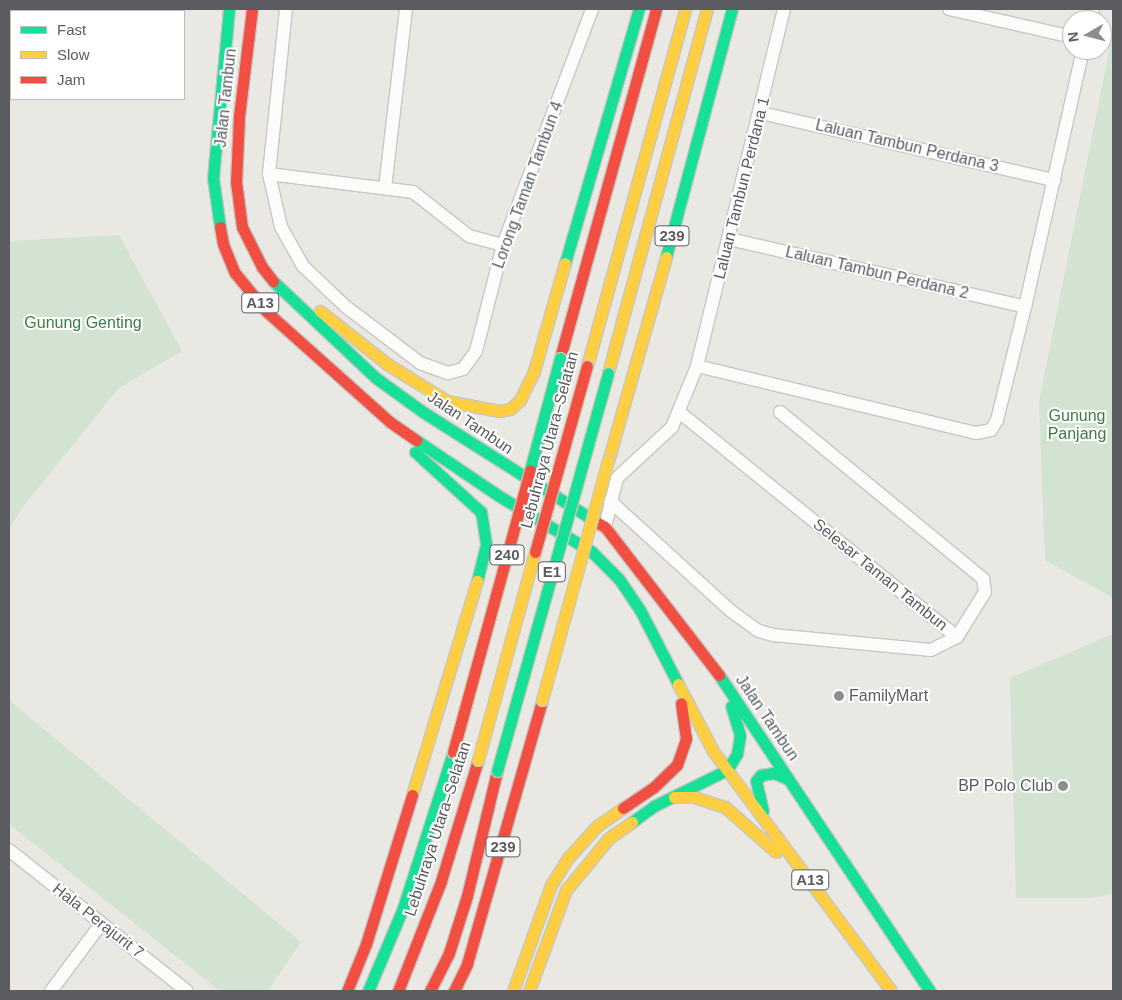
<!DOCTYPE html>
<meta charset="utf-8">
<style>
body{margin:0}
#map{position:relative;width:1122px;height:1000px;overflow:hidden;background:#e9e8e3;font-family:Helvetica,sans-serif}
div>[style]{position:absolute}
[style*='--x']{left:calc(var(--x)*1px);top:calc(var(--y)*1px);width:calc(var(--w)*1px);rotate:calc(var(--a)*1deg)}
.green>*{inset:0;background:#d2e4d1}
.roads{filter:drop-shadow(1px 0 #c6c6c5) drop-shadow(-1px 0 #c6c6c5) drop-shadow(0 1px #c6c6c5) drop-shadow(0 -1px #c6c6c5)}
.street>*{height:12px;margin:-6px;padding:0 6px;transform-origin:6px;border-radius:6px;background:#fcfcfb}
.fast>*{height:11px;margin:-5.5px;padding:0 5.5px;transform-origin:5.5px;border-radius:5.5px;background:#16e098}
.slow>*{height:11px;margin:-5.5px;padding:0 5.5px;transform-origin:5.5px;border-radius:5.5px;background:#ffcf43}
.jam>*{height:11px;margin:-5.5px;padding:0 5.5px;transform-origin:5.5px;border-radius:5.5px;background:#f24e42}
.bridges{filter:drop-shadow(1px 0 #cec9b4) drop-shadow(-1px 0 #cec9b4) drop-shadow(0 1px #cec9b4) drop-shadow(0 -1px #cec9b4)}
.fast-bridge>*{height:11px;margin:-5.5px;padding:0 5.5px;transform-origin:5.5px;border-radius:5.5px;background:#16e098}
.slow-bridge>*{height:11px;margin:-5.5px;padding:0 5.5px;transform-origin:5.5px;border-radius:5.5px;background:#ffcf43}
.jam-bridge>*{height:11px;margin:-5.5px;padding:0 5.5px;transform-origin:5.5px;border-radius:5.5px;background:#f24e42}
.dots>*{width:14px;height:14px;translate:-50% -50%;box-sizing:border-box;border:2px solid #fff;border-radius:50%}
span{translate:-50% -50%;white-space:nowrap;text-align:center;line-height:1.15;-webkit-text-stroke:4px #fff;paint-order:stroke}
.shield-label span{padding:1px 4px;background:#fff;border:1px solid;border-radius:4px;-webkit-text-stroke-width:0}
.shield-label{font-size:15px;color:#5a5c60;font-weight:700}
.street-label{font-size:16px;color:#5a5c60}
.park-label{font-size:16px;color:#3c7d44}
.poi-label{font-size:16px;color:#5a5c60}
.left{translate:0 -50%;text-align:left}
.right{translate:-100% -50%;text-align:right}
.frame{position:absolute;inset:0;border:10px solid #5a5c60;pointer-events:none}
.legend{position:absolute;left:10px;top:10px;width:175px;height:90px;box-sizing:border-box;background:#fff;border:1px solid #bdbebf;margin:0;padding:6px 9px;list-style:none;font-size:15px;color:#5a5c60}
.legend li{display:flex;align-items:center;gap:10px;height:25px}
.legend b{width:25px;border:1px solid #bdbebf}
.north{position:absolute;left:1062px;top:10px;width:50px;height:50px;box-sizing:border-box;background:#fff;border:1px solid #bdbebf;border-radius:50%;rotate:262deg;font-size:14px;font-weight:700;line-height:20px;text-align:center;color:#5a5c60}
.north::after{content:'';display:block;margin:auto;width:18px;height:22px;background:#8c8d8e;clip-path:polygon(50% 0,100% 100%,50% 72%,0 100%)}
</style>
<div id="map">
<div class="green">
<i style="clip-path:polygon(9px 9px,122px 9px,11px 11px,9px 91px)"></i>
<i style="clip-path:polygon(1113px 32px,1113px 598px,1045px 560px,1039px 402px)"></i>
<i style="clip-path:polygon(119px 235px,182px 351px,119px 388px,22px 508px,9px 530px,9px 241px)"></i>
<i style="clip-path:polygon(1113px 634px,1113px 894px,1092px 898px,1016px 898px,1010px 678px)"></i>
<i style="clip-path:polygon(9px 700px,301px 942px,268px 991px,220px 991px,9px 824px)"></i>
</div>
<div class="roads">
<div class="street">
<i style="--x:286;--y:9;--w:166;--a:95.9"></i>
<i style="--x:269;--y:174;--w:54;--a:77.2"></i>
<i style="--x:281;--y:227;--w:45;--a:60.6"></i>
<i style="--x:303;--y:266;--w:58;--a:43.6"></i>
<i style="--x:345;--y:306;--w:94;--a:37.2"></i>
<i style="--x:420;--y:363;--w:30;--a:20"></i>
<i style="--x:448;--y:373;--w:16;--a:-15"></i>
<i style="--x:463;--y:369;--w:22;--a:-54"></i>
<i style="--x:476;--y:351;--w:109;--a:-75.7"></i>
<i style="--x:503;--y:245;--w:252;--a:-69.3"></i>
<i style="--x:949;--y:9;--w:126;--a:12.8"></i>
<i style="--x:1090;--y:20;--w:11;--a:-75"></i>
<i style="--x:761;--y:113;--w:301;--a:12.9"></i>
<i style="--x:269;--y:174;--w:145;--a:7.1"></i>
<i style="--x:413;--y:192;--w:71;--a:38.2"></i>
<i style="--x:469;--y:236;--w:35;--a:15"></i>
<i style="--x:385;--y:188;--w:180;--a:-83.3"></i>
<i style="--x:729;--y:239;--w:304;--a:12.9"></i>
<i style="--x:697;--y:366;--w:287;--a:13.5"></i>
<i style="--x:976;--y:433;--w:15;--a:-11"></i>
<i style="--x:991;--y:430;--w:12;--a:-59"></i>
<i style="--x:997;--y:420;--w:116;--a:-76.1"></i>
<i style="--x:1025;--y:307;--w:263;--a:-77.3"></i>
<i style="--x:780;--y:412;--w:263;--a:39.4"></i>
<i style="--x:983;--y:579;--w:13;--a:81"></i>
<i style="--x:985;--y:592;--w:53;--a:121.9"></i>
<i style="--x:610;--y:501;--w:164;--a:42.3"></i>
<i style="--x:731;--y:611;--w:34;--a:36"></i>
<i style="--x:759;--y:631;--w:15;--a:16"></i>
<i style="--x:773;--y:635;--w:159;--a:5.4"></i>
<i style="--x:931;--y:650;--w:29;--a:-27"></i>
<i style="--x:957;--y:637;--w:358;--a:-141"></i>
<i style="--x:605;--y:527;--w:50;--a:-76.2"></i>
<i style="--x:617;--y:478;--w:75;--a:-42.8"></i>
<i style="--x:672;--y:427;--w:66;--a:-67.7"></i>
<i style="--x:697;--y:366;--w:367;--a:-76.3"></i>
<i style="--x:9;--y:850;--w:227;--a:38.4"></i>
<i style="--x:51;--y:991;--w:84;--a:-53.3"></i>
</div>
<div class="fast">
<i style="--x:220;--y:227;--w:49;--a:-98.1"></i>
<i style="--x:213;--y:178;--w:170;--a:-84.6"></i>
<i style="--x:666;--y:257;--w:257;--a:-75.1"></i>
<i style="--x:565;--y:263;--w:265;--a:-73.8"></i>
<i style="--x:273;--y:281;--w:141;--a:43.3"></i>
<i style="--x:376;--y:378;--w:58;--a:35.9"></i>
<i style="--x:423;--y:412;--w:207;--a:32.4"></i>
<i style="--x:416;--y:440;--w:100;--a:34"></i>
<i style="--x:499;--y:496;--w:107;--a:30.9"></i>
<i style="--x:591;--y:551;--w:40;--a:45"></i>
<i style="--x:619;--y:579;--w:37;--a:56"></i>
<i style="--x:640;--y:610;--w:83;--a:62.8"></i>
<i style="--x:415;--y:452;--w:89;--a:42.3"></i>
<i style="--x:481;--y:512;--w:33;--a:81"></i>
<i style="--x:486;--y:545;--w:37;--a:104"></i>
<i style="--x:719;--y:675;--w:380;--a:56.3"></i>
<i style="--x:763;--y:811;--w:31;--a:-103"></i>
<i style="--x:756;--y:781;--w:8;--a:-50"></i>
<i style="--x:761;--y:775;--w:13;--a:-9"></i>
<i style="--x:774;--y:773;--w:15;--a:23"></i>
<i style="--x:632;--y:822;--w:27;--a:-36"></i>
<i style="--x:654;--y:806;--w:81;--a:-26.3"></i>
<i style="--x:727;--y:770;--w:19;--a:-58"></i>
<i style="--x:737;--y:754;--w:19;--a:-81"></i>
<i style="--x:740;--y:735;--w:30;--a:-107"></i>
<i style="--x:368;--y:991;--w:90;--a:-67.1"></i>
<i style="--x:403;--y:908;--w:164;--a:-72.2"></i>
</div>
<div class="slow">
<i style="--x:320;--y:311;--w:85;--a:38.3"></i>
<i style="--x:387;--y:364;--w:70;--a:31.7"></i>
<i style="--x:447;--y:401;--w:53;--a:10.9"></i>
<i style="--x:499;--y:411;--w:11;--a:-10"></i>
<i style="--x:510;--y:409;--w:13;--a:-42"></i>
<i style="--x:520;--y:400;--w:32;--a:-64"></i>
<i style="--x:534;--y:371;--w:112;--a:-74"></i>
<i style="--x:587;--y:366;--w:370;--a:-74.6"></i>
<i style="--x:608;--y:373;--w:377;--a:-74.8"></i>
<i style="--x:608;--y:461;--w:212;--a:-74.1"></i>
<i style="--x:678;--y:684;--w:76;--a:62.4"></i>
<i style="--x:713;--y:751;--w:299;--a:53.4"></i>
<i style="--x:412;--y:795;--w:224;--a:-73.1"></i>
<i style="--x:674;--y:797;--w:20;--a:0"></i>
<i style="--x:694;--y:797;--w:33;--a:18"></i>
<i style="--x:725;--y:807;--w:68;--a:41.4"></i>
<i style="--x:513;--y:991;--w:113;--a:-70.3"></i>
<i style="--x:551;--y:885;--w:32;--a:-58"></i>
<i style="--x:568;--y:858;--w:43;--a:-47.8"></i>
<i style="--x:597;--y:826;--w:32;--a:-35"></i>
<i style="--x:529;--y:991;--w:108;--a:-69.9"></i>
<i style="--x:566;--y:890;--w:67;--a:-50.4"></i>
<i style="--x:609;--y:838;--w:28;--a:-35"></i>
</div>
<div class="jam">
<i style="--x:252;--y:9;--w:109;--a:96.9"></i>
<i style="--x:239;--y:117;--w:65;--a:92.6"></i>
<i style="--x:236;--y:182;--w:45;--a:82.4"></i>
<i style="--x:242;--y:227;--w:45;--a:63.4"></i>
<i style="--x:262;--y:267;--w:18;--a:52"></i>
<i style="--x:220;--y:227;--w:17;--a:80"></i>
<i style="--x:223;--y:244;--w:31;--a:68"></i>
<i style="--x:235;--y:273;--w:50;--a:50.6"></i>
<i style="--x:267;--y:312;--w:165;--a:41.8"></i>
<i style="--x:390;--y:422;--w:32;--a:35"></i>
<i style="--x:560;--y:358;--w:362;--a:-74.6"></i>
<i style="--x:598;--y:523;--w:8;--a:30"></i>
<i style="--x:605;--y:527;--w:187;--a:52.4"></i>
<i style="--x:623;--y:808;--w:37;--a:-34"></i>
<i style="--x:654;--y:787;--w:32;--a:-44"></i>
<i style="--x:677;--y:765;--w:28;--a:-71"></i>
<i style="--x:686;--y:739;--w:36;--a:-98"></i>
<i style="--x:347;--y:991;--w:51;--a:-68"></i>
<i style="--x:366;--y:944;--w:156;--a:-72.8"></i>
<i style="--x:398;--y:991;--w:118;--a:-68.6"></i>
<i style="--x:441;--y:881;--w:127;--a:-73"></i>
<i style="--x:430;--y:991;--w:42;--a:-63.4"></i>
<i style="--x:449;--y:953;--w:60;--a:-72.5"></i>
<i style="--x:467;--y:896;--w:129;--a:-76.5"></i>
<i style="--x:454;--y:991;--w:30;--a:-64"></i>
<i style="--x:467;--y:964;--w:274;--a:-74.1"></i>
</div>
</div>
<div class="bridges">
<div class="fast-bridge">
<i style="--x:530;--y:470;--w:116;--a:-75"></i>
<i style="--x:497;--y:771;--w:413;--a:-74.4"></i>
</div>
<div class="slow-bridge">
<i style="--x:542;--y:700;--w:248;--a:-74.6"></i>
<i style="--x:478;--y:760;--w:216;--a:-74.7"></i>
</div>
<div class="jam-bridge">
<i style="--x:535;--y:552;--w:193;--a:-74.4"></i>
<i style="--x:453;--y:752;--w:292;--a:-74.7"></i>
</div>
</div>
<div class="dots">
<i style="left:839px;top:696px;background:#8c8d8e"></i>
<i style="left:1063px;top:786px;background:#8c8d8e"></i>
</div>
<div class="shield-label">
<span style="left:672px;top:236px">239</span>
<span style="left:260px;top:303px">A13</span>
<span style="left:507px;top:555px">240</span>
<span style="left:552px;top:572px">E1</span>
<span style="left:503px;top:847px">239</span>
<span style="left:810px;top:880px">A13</span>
</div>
<div class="street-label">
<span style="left:226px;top:98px;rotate:-84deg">Jalan Tambun</span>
<span style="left:907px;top:146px;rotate:13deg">Laluan Tambun Perdana 3</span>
<span style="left:528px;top:185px;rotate:-70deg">Lorong Taman Tambun 4</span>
<span style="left:742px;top:188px;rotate:-76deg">Laluan Tambun Perdana 1</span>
<span style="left:877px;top:273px;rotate:13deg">Laluan Tambun Perdana 2</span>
<span style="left:470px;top:423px;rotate:34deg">Jalan Tambun</span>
<span style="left:550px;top:440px;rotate:-75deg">Lebuhraya Utara–Selatan</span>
<span style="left:880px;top:575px;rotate:39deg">Selesar Taman Tambun</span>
<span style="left:767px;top:718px;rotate:56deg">Jalan Tambun</span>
<span style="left:438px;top:829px;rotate:-72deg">Lebuhraya Utara–Selatan</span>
<span style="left:98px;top:921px;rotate:38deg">Hala Perajurit 7</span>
</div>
<div class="park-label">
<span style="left:83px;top:323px">Gunung Genting</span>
<span style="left:1077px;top:425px">Gunung<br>Panjang</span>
</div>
<div class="poi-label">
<span class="left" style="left:849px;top:696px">FamilyMart</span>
<span class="right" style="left:1053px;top:786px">BP Polo Club</span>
</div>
<div class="frame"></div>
<ul class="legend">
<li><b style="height:6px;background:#16e098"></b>Fast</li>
<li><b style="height:6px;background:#ffcf43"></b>Slow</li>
<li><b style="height:6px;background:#f24e42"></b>Jam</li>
</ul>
<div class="north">N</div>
</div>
